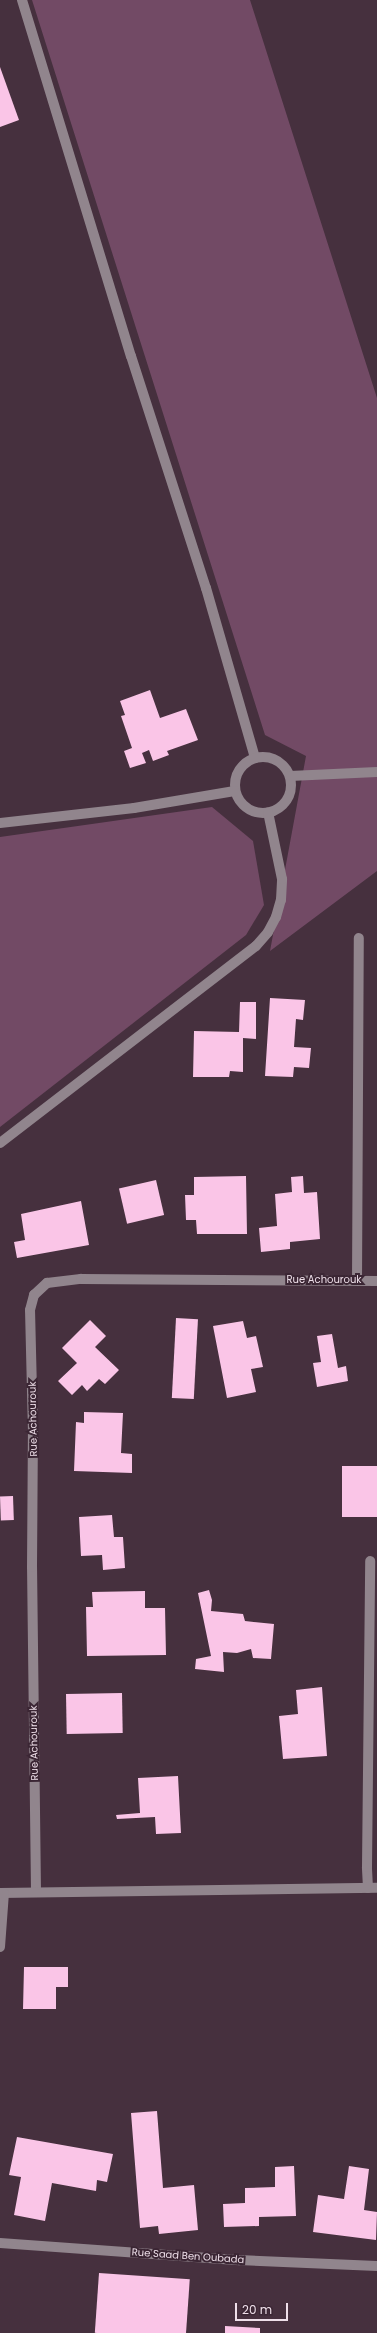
<!DOCTYPE html>
<style>
body{margin:0}
#map{position:relative;width:377px;height:2333px;overflow:hidden;background:#46303e;font-family:Poppins,sans-serif}
div>[style]{position:absolute}
[style*='--x']{left:calc(var(--x)*1px);top:calc(var(--y)*1px);width:calc(var(--w)*1px);rotate:calc(var(--a)*1deg)}
.green>*{inset:0;background:#724a65}
.building>*{inset:0;background:#fac5e7;transform-origin:0 0}
.minor>*{height:10px;margin:-5px;padding:0 5px;transform-origin:5px;border-radius:5px;background:#91858d}
.minor>.ring{margin:-5px;padding:0;box-sizing:content-box;background:none;border:10px solid #91858d;border-radius:50%}
span{translate:-50% -50%;white-space:nowrap;text-align:center;line-height:1.15;-webkit-text-stroke:4px #3b2634;paint-order:stroke}
.street-label{font-size:10px;color:#eedfe9}
.scale{position:absolute;left:235px;top:2303px;width:53px;height:18px;box-sizing:border-box;border:2px solid #eedfe9;border-top:0;padding-left:5px;font-size:12px;line-height:14px;white-space:nowrap;color:#eedfe9;-webkit-text-stroke:3px #3b2634;paint-order:stroke}
</style>
<div id="map">
<div class="green">
<i style="clip-path:polygon(32px 0,250px 0,377px 398px,377px 871px,270px 951px,306px 756px,265px 735px)"></i>
<i style="clip-path:polygon(212px 807px,253px 841px,264px 905px,246px 935px,0 1127px,0 837px)"></i>
</div>
<div class="building">
<i style="clip-path:polygon(0 67px,19px 120px,0 127px)"></i>
<i style="clip-path:polygon(150px 690px,160px 718px,186px 709px,198px 740px,167px 751px,169px 755px,153px 761px,149px 750px,142px 753px,146px 763px,130px 768px,124px 751px,132px 748px,121px 716px,125px 715px,120px 701px)"></i>
<i style="clip-path:polygon(270px 998px,305px 1000px,303px 1020px,296px 1019px,294px 1047px,311px 1048px,309px 1068px,294px 1067px,293px 1077px,265px 1076px)"></i>
<i style="clip-path:polygon(240px 1002px,256px 1002px,256px 1039px,243px 1038px,243px 1072px,230px 1071px,229px 1077px,193px 1077px,194px 1031px,239px 1032px)"></i>
<i style="clip-path:polygon(246px 1176px,247px 1234px,197px 1234px,196px 1220px,186px 1220px,185px 1195px,194px 1195px,194px 1177px)"></i>
<i style="clip-path:polygon(303px 1176px,304px 1193px,317px 1192px,320px 1239px,290px 1242px,290px 1249px,261px 1252px,259px 1228px,277px 1226px,275px 1194px,292px 1192px,291px 1177px)"></i>
<i style="left:156px;top:1180px;width:36px;height:38px;rotate:77deg"></i>
<i style="clip-path:polygon(81px 1201px,89px 1245px,17px 1258px,14px 1242px,25px 1240px,21px 1214px)"></i>
<i style="left:176px;top:1318px;width:22px;height:80px;rotate:3deg"></i>
<i style="clip-path:polygon(90px 1320px,106px 1336px,95px 1347px,119px 1370px,105px 1384px,99px 1379px,87px 1391px,82px 1385px,72px 1395px,58px 1381px,77px 1363px,62px 1348px)"></i>
<i style="clip-path:polygon(243px 1321px,247px 1338px,256px 1336px,263px 1367px,251px 1369px,256px 1392px,227px 1398px,213px 1326px)"></i>
<i style="clip-path:polygon(332px 1334px,338px 1368px,346px 1366px,348px 1381px,317px 1387px,313px 1363px,321px 1362px,317px 1336px)"></i>
<i style="clip-path:polygon(84px 1412px,123px 1413px,121px 1453px,132px 1454px,132px 1473px,74px 1471px,76px 1422px,84px 1423px)"></i>
<i style="left:377px;top:1466px;width:51px;height:35px;rotate:90deg"></i>
<i style="left:13px;top:1496px;width:24px;height:13px;rotate:88deg"></i>
<i style="clip-path:polygon(112px 1515px,114px 1537px,123px 1537px,125px 1568px,103px 1570px,102px 1555px,81px 1556px,79px 1517px)"></i>
<i style="clip-path:polygon(209px 1590px,212px 1600px,211px 1611px,243px 1614px,245px 1621px,274px 1624px,271px 1659px,253px 1658px,251px 1649px,237px 1653px,223px 1652px,224px 1672px,195px 1669px,196px 1659px,211px 1656px,198px 1593px)"></i>
<i style="clip-path:polygon(145px 1591px,145px 1608px,165px 1608px,166px 1655px,87px 1656px,86px 1607px,93px 1607px,92px 1592px)"></i>
<i style="clip-path:polygon(322px 1687px,327px 1756px,283px 1759px,279px 1716px,298px 1714px,296px 1690px)"></i>
<i style="left:122px;top:1693px;width:40px;height:56px;rotate:89deg"></i>
<i style="clip-path:polygon(178px 1776px,181px 1833px,156px 1834px,155px 1817px,117px 1819px,116px 1815px,140px 1813px,138px 1778px)"></i>
<i style="clip-path:polygon(24px 1967px,68px 1967px,68px 1987px,56px 1987px,56px 2009px,23px 2009px)"></i>
<i style="clip-path:polygon(157px 2111px,163px 2188px,194px 2185px,198px 2230px,159px 2234px,158px 2226px,140px 2228px,131px 2113px)"></i>
<i style="clip-path:polygon(17px 2137px,113px 2154px,107px 2182px,97px 2180px,96px 2191px,52px 2183px,45px 2221px,14px 2215px,21px 2177px,9px 2175px)"></i>
<i style="clip-path:polygon(294px 2166px,296px 2216px,259px 2217px,259px 2226px,224px 2227px,223px 2204px,245px 2203px,245px 2188px,275px 2187px,275px 2167px)"></i>
<i style="clip-path:polygon(349px 2166px,369px 2169px,364px 2210px,377px 2212px,376px 2240px,313px 2232px,318px 2195px,344px 2199px)"></i>
<i style="left:99px;top:2273px;width:91px;height:60px;rotate:4deg"></i>
<i style="clip-path:polygon(225px 2326px,260px 2328px,260px 2333px,225px 2333px)"></i>
</div>
<div class="minor">
<i style="--x:22;--y:0;--w:372;--a:73"></i>
<i style="--x:131;--y:356;--w:244;--a:72.1"></i>
<i style="--x:206;--y:588;--w:177;--a:73.9"></i>
<i class="ring" style="left:235px;top:757px;width:46px;height:46px"></i>
<i style="--x:290;--y:776;--w:87;--a:-2.6"></i>
<i style="--x:0;--y:823;--w:135;--a:-6.4"></i>
<i style="--x:134;--y:808;--w:102;--a:-9.6"></i>
<i style="--x:0;--y:1143;--w:323;--a:-37.6"></i>
<i style="--x:256;--y:946;--w:18;--a:-49"></i>
<i style="--x:268;--y:932;--w:17;--a:-62"></i>
<i style="--x:276;--y:917;--w:18;--a:-74"></i>
<i style="--x:281;--y:900;--w:21;--a:-87"></i>
<i style="--x:282;--y:879;--w:68;--a:-101.8"></i>
<i style="--x:357;--y:1281;--w:343;--a:-89.7"></i>
<i style="--x:368;--y:1888;--w:21;--a:-93"></i>
<i style="--x:367;--y:1867;--w:306;--a:-89.4"></i>
<i style="--x:36;--y:1892;--w:325;--a:-90.7"></i>
<i style="--x:32;--y:1567;--w:135;--a:-89.6"></i>
<i style="--x:33;--y:1432;--w:122;--a:-91.4"></i>
<i style="--x:30;--y:1310;--w:16;--a:-75"></i>
<i style="--x:34;--y:1295;--w:18;--a:-43"></i>
<i style="--x:47;--y:1283;--w:34;--a:-7"></i>
<i style="--x:81;--y:1279;--w:296;--a:0.4"></i>
<i style="--x:0;--y:1893;--w:377;--a:-0.8"></i>
<i style="--x:0;--y:1947;--w:54;--a:-85.8"></i>
<i style="--x:0;--y:2243;--w:240;--a:4.1"></i>
<i style="--x:239;--y:2260;--w:138;--a:2.5"></i>
</div>
<div class="street-label">
<span style="left:324px;top:1280px">Rue Achourouk</span>
<span style="left:33px;top:1419px;rotate:-91deg">Rue Achourouk</span>
<span style="left:34px;top:1743px;rotate:-91deg">Rue Achourouk</span>
<span style="left:188px;top:2256px;rotate:4deg">Rue Saad Ben Oubada</span>
</div>
<div class="scale">20 m</div>
</div>
